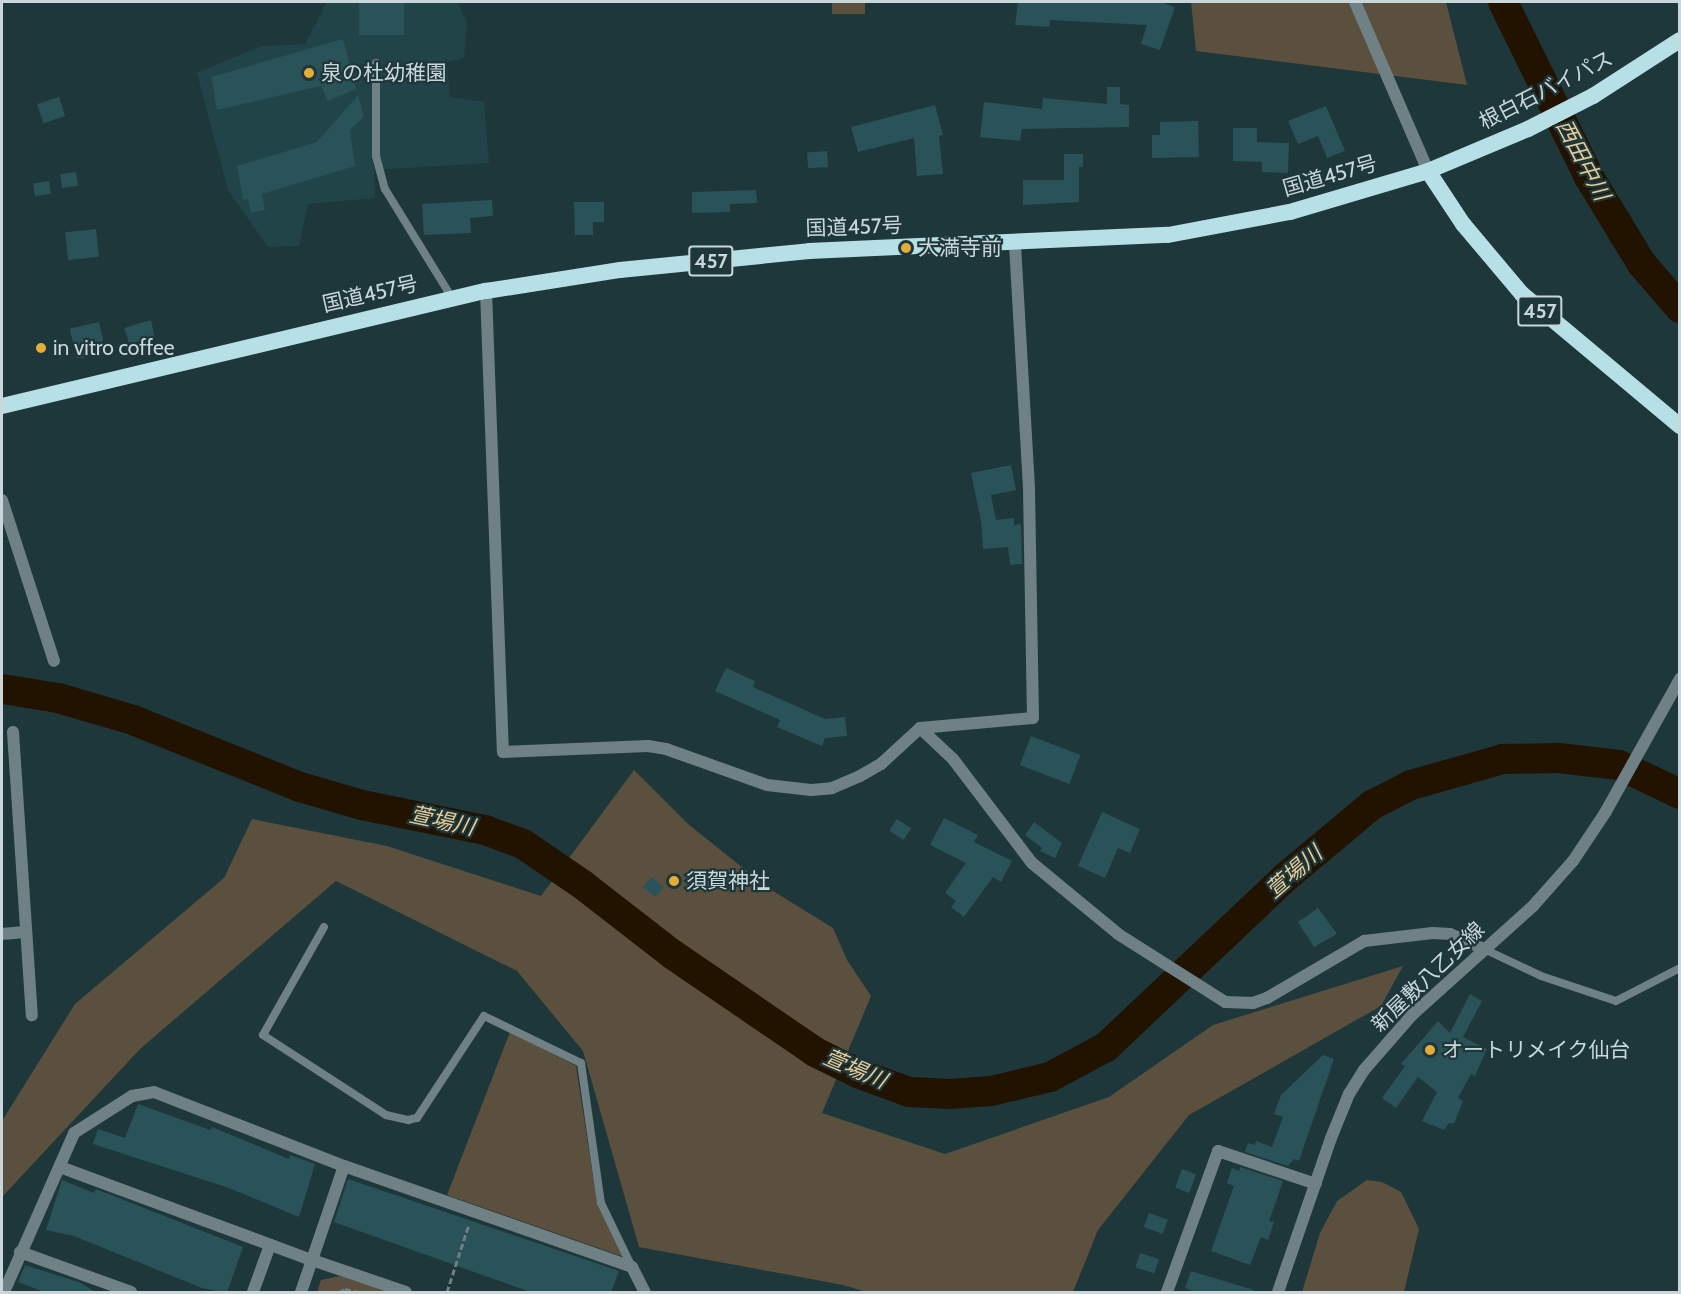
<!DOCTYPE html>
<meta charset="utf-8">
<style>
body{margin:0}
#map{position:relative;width:1681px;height:1294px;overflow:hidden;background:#1e373b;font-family:Cabin,"Noto Sans JP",sans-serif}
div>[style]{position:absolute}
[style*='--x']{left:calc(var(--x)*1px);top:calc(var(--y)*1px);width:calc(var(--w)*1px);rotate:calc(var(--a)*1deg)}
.built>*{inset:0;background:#214449}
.green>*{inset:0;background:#5a503d;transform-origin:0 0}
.river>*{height:30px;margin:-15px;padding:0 15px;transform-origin:15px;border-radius:15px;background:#211300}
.building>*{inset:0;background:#295359;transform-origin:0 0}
.path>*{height:3px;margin-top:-1.5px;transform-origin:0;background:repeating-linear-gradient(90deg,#6c8084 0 6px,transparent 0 9px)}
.service>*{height:8px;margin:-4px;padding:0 4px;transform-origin:4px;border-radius:4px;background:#6f8184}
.minor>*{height:12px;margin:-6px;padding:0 6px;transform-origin:6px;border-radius:6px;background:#6f8184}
.tertiary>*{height:12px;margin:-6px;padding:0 6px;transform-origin:6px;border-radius:6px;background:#6f8184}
.trunk>*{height:16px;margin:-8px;padding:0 8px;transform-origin:8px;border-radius:8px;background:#b6e0e6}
.dots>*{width:16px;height:16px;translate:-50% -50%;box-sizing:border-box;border:3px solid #1e373b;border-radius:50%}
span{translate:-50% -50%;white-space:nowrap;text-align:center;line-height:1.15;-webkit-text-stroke:4.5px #1e373b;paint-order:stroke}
.shield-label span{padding:2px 4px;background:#1e373b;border:2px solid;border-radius:4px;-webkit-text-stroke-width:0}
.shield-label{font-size:20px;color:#c9d7da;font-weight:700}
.poi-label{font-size:21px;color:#c9d7da}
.left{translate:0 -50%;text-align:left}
.street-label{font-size:21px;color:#c9d7da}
.water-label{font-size:22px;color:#eacb95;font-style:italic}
.frame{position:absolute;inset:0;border:3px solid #c9d7da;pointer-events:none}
</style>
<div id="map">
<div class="built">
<i style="clip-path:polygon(327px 2px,457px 2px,467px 22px,464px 58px,447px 62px,450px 97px,484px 102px,489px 163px,374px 170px,375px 198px,308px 204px,299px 246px,268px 247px,228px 190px,197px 73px,261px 46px,305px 44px)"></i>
</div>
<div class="green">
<i style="left:832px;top:2px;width:33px;height:12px"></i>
<i style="clip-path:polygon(1191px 2px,1446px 2px,1467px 85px,1196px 51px)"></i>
<i style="clip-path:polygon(634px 770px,688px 824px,768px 888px,833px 928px,847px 960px,871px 996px,822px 1113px,945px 1154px,1109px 1097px,1213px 1025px,1403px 966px,1381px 1006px,1189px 1115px,1098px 1230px,1073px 1292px,866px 1292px,843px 1285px,639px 1247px,583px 1051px,517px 971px,336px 881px,140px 1049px,2px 1197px,2px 1121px,75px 1004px,224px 878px,252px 819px,387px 846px,541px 896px)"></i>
<i style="clip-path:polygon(510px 1032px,576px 1066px,597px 1203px,624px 1257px,447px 1195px)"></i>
<i style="clip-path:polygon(1367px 1180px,1382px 1182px,1401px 1192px,1419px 1229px,1404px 1292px,1302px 1292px,1320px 1233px,1337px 1201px)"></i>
<i style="clip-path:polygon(340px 1276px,388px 1292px,317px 1292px,321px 1280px)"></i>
</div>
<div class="river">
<i style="--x:1503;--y:2;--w:195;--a:63.8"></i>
<i style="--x:1589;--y:177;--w:102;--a:58.7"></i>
<i style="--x:1642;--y:264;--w:58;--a:49.2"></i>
<i style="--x:2;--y:689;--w:57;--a:9.1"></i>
<i style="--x:58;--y:698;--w:78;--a:16.3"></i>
<i style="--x:133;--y:720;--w:180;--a:21.9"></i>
<i style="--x:300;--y:787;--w:65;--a:16.2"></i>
<i style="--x:362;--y:805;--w:126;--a:11.5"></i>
<i style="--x:485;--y:830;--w:40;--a:20.2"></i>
<i style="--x:523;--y:844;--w:73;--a:34.3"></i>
<i style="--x:583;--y:885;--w:113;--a:37.8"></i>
<i style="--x:672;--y:954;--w:173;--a:34.4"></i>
<i style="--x:815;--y:1052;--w:50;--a:26.1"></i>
<i style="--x:860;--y:1074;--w:52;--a:20.2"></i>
<i style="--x:909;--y:1092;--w:41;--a:2.8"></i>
<i style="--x:950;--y:1094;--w:41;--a:-4.2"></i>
<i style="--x:991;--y:1091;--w:61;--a:-13.3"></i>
<i style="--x:1050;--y:1077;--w:64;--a:-28.2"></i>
<i style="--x:1106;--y:1047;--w:249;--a:-43.4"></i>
<i style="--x:1287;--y:876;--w:111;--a:-39.9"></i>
<i style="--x:1372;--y:805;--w:44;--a:-27.1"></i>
<i style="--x:1411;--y:785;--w:96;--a:-15.8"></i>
<i style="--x:1503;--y:759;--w:56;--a:-1"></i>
<i style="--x:1559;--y:758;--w:60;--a:6.7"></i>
<i style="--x:1619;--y:765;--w:68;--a:25.4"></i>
</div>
<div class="building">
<i style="left:359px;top:2px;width:45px;height:33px"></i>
<i style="clip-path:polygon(1018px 2px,1161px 2px,1175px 7px,1160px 50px,1141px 44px,1147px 25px,1050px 20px,1049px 27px,1015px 25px)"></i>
<i style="clip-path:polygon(343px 39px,356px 89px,328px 101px,321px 86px,217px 110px,211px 77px)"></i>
<i style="clip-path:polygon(1107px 87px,1120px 87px,1120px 104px,1129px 105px,1129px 127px,1022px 129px,1020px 141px,980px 137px,984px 102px,1042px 109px,1043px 98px,1107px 104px)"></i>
<i style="clip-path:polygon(358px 95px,364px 116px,350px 130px,355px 166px,262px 194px,265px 210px,251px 213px,248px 199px,243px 200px,237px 166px,317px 142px)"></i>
<i style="left:59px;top:97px;width:20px;height:23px;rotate:72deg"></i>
<i style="clip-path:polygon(935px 105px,943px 135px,939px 136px,943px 174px,917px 176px,914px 138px,858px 152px,851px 127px)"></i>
<i style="clip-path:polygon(1326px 106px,1345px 151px,1327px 158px,1318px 136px,1298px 144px,1288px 121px)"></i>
<i style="clip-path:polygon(1198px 121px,1199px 157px,1152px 158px,1152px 135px,1160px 135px,1160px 122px)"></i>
<i style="clip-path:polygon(1233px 128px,1257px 128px,1257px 142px,1289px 143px,1288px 173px,1262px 172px,1262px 162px,1233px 161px)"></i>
<i style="left:827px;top:151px;width:16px;height:20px;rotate:86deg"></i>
<i style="clip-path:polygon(1064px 154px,1083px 154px,1083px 167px,1079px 167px,1079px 202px,1023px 205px,1023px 180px,1064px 180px)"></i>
<i style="left:76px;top:172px;width:14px;height:16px;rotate:82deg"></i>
<i style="left:49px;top:181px;width:13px;height:16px;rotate:81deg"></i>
<i style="clip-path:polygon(756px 190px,757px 203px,730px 204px,730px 212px,692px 213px,692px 192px)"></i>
<i style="clip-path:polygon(492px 200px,493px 216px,470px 218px,471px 233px,424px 235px,422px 204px)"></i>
<i style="clip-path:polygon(574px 202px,604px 202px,604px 222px,593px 222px,593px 235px,575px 235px)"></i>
<i style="left:96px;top:229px;width:28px;height:31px;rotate:84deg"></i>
<i style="clip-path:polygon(151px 320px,155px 339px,129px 343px,124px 328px)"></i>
<i style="left:99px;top:322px;width:31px;height:30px;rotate:77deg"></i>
<i style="clip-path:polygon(1011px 465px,1016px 490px,991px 495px,996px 520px,1014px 518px,1014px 525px,1021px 524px,1022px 564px,1010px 565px,1008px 547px,983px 549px,981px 521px,971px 473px)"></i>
<i style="clip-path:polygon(726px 668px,755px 681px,753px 687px,825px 719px,845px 717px,847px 736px,825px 738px,822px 746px,777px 727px,780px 720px,715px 691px)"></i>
<i style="left:1031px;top:736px;width:53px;height:31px;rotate:21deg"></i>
<i style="clip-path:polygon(1102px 812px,1140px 829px,1130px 853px,1118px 848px,1105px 878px,1078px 866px)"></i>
<i style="clip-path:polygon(944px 818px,978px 835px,974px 842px,1012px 861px,1001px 882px,993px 877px,964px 917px,951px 907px,956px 901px,945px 893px,966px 863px,930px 845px)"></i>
<i style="left:897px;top:819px;width:17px;height:14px;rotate:33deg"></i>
<i style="clip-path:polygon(1034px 822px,1062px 843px,1055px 858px,1040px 851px,1042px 848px,1025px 835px)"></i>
<i style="left:651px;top:877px;width:16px;height:13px;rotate:38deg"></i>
<i style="clip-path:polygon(1318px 908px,1337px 934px,1314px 947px,1298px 922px)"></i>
<i style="clip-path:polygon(1470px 994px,1482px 1001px,1463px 1037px,1487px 1049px,1475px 1076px,1471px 1074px,1458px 1098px,1463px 1101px,1454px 1124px,1449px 1123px,1444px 1130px,1422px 1121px,1437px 1092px,1418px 1077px,1396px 1108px,1382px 1098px,1405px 1066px,1401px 1064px,1438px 1021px,1450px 1033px)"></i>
<i style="clip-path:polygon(1323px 1055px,1334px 1059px,1299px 1161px,1294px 1159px,1288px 1166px,1245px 1152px,1248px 1143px,1255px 1145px,1256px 1141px,1272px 1147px,1283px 1117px,1274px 1114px,1281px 1095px)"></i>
<i style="clip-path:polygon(138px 1104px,210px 1130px,212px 1127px,289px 1159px,290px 1155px,315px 1164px,299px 1217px,229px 1188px,93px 1144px,98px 1129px,125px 1138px)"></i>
<i style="clip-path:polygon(1240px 1167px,1283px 1181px,1269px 1221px,1274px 1222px,1268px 1240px,1261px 1237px,1250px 1265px,1211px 1251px,1234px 1186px,1227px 1183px,1232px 1168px,1239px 1171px)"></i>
<i style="left:1182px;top:1169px;width:15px;height:20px;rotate:20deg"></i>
<i style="clip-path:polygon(348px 1179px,619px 1271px,611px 1293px,533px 1293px,334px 1222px)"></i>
<i style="clip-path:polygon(62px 1180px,94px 1193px,96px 1189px,243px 1247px,227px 1293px,202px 1288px,74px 1236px,46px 1230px)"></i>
<i style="left:1149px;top:1213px;width:20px;height:15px;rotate:20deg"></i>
<i style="left:1140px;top:1253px;width:20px;height:15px;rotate:18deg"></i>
<i style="clip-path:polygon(25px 1265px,81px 1283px,97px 1293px,47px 1293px,18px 1282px)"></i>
<i style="clip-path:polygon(1191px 1271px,1254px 1290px,1253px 1293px,1198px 1293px,1185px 1288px)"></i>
</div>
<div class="path">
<i style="--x:339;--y:1292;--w:7;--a:-27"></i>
<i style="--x:345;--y:1289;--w:13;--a:13"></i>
<i style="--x:447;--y:1292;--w:71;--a:-72.1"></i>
</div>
<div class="service">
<i style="--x:376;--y:63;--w:93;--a:90"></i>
<i style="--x:376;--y:156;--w:34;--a:75"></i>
<i style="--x:385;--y:189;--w:128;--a:58.4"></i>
<i style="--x:324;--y:927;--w:124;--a:119.5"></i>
<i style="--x:263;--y:1035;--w:147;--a:33"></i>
<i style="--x:386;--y:1115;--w:23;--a:13"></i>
<i style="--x:408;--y:1120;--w:9;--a:-13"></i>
<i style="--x:417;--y:1118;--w:122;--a:-56.7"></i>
<i style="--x:484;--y:1016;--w:108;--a:25.9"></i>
<i style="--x:581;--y:1063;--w:141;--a:81.9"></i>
<i style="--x:601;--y:1203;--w:71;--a:64.2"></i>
<i style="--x:1484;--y:949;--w:63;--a:25.3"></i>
<i style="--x:1541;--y:976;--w:79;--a:18.4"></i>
<i style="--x:1616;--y:1001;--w:72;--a:-27.3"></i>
</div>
<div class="minor">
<i style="--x:486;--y:291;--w:461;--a:87.9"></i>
<i style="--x:503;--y:752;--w:145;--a:-2.4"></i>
<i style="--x:648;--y:746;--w:18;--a:9"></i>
<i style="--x:666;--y:749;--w:107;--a:19.6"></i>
<i style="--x:767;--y:785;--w:44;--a:6.5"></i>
<i style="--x:811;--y:790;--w:21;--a:-5"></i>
<i style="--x:832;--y:788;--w:30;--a:-23"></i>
<i style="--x:860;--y:776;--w:24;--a:-30"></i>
<i style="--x:881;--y:764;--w:53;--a:-42.7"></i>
<i style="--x:920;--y:728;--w:113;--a:-5.1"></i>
<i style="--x:1033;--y:718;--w:230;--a:-91"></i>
<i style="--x:1029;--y:488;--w:244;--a:-93.3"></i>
<i style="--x:2;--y:500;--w:169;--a:72.1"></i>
<i style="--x:920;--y:728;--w:45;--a:43.2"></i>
<i style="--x:953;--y:759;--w:131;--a:52.8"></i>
<i style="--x:1032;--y:863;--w:112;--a:39.5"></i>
<i style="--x:1118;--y:934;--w:127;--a:32.4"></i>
<i style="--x:1225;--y:1002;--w:28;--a:2"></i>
<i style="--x:1253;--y:1003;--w:15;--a:-20"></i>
<i style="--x:1267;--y:998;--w:113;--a:-30.4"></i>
<i style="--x:1364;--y:941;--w:69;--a:-6.6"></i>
<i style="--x:1433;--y:933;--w:17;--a:3"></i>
<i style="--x:1450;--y:934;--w:37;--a:24"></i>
<i style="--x:13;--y:732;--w:284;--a:86.2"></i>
<i style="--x:2;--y:934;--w:23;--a:-5"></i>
<i style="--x:60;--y:1167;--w:269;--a:20.3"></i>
<i style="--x:312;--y:1260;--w:99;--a:-71.2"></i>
<i style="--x:20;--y:1252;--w:118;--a:19.8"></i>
<i style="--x:4;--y:1292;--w:174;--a:-66.2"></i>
<i style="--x:74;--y:1133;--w:69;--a:-32.5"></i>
<i style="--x:132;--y:1096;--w:22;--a:-10"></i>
<i style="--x:154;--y:1092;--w:204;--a:21.3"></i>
<i style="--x:344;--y:1166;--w:305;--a:19.3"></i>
<i style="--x:632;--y:1267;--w:28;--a:63"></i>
<i style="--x:253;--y:1292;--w:50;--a:-70.1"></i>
<i style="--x:1167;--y:1292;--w:150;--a:-70.1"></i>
<i style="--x:1218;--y:1151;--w:103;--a:18.6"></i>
</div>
<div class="tertiary">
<i style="--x:1355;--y:2;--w:184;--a:66.6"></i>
<i style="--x:301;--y:1292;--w:34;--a:-71"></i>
<i style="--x:312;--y:1260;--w:99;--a:18.8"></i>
<i style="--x:1278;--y:1292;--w:163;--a:-71"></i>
<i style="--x:1331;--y:1138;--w:48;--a:-67.8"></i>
<i style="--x:1349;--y:1094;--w:28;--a:-58"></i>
<i style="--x:1364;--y:1070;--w:73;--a:-48.9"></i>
<i style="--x:1412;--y:1015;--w:163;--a:-42"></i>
<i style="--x:1533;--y:906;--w:60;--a:-48.4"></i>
<i style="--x:1573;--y:861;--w:58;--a:-56.3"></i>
<i style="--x:1605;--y:813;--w:154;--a:-60.8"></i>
</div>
<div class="trunk">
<i style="--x:1428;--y:171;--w:64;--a:56.6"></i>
<i style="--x:1463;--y:224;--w:92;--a:49.9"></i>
<i style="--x:1522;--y:294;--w:206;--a:39.9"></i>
<i style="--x:2;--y:406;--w:497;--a:-13.4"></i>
<i style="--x:486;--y:291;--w:136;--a:-8.9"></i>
<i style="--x:620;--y:270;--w:190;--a:-5.7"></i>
<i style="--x:809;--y:251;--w:359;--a:-2.6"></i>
<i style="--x:1168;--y:235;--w:124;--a:-10.7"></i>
<i style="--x:1290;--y:212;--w:144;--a:-16.5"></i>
<i style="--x:1428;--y:171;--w:108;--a:-22.8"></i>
<i style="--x:1528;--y:129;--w:73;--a:-26.9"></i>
<i style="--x:1593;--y:96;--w:103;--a:-32.8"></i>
</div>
<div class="dots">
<i style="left:309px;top:73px;background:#e6ad36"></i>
<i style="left:906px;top:248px;background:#e6ad36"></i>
<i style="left:41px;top:348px;background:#e6ad36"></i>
<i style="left:674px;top:881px;background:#e6ad36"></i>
<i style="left:1430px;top:1050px;background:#e6ad36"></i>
</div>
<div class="shield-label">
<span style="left:711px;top:261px">457</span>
<span style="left:1540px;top:311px">457</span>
</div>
<div class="poi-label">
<span class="left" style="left:321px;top:73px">泉の杜幼稚園</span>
<span class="left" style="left:918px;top:248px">大満寺前</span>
<span class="left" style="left:53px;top:348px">in vitro coffee</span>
<span class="left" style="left:686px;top:881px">須賀神社</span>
<span class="left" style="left:1442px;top:1050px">オートリメイク仙台</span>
</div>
<div class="street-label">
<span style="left:1546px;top:90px;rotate:-27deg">根白石バイパス</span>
<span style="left:1330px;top:176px;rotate:-16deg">国道457号</span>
<span style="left:854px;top:227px;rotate:-2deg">国道457号</span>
<span style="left:370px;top:294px;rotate:-13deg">国道457号</span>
<span style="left:1428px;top:977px;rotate:-44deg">新屋敷八乙女線</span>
</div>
<div class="water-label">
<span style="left:1583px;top:160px;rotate:62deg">西田中川</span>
<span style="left:442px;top:821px;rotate:12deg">萱場川</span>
<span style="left:1294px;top:872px;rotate:-41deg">萱場川</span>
<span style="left:855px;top:1069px;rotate:23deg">萱場川</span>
</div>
<div class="frame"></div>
</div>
